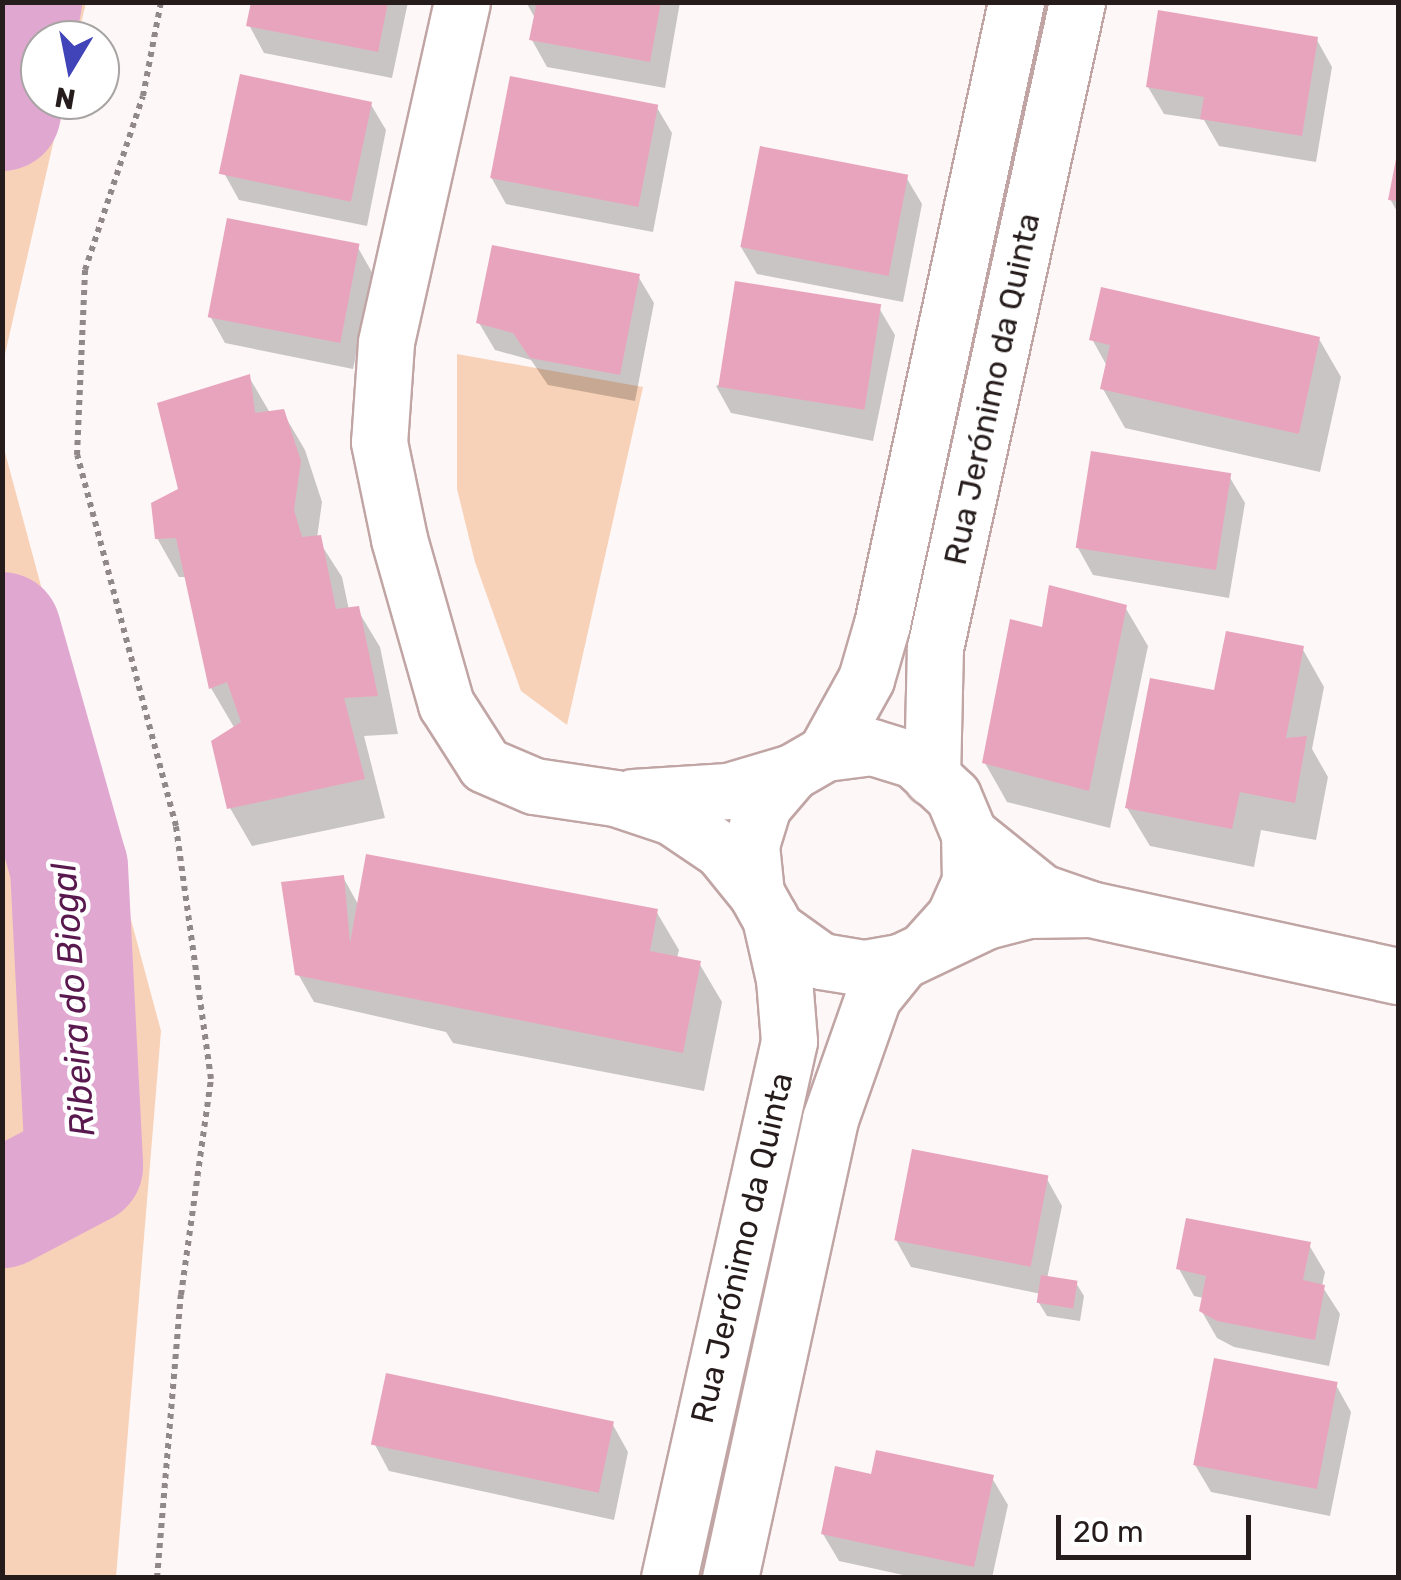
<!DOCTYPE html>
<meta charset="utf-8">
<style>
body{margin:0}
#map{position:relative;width:1401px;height:1580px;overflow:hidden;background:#fdf7f7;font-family:Rubik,sans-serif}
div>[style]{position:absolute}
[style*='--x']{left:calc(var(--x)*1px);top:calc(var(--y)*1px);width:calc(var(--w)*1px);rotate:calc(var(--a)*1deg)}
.green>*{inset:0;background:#f8d2b8}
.shadow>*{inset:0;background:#0003}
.river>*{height:118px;margin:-59px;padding:0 59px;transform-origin:59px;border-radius:59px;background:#e0a7d1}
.building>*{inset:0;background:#e9a4bd;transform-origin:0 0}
.path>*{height:6px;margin-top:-3px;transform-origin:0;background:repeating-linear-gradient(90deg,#918989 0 5px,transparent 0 10px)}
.roads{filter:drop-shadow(2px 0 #c1a5a5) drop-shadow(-2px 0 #c1a5a5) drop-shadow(0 2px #c1a5a5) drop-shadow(0 -2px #c1a5a5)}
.street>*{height:55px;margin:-27.5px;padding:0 27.5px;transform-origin:27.5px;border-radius:27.5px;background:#fff}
span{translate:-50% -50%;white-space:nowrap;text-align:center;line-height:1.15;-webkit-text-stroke:9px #fff;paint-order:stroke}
.street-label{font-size:32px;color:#261c1c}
.water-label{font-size:35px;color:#5a194e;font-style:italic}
.frame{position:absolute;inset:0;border:5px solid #261c1c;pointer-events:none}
.north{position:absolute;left:20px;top:20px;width:100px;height:100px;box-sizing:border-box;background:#fff;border:2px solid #a8a4a4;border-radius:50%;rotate:190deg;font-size:28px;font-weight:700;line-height:40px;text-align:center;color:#261c1c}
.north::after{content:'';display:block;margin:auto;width:35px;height:45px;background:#4144b9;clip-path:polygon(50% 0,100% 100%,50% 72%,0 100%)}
.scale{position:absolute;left:1056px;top:1515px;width:195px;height:45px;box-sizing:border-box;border:5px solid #261c1c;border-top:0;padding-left:12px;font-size:30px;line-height:35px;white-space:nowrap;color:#261c1c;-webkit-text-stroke:8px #fff;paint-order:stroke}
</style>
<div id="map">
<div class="green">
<i style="clip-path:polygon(3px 2px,86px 3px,77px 40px,40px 40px,40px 100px,63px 100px,3px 363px)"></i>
<i style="clip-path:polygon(457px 354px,643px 387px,567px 725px,521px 691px,475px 562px,457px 489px)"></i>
<i style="clip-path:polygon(3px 445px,161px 1031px,116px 1577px,3px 1577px)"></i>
</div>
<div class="shadow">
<i style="clip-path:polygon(253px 2px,408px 2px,392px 78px,264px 53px,249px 25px)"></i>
<i style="clip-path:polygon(526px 2px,680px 2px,665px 88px,547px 67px,532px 40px,536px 20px)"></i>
<i style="clip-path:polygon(1317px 40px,1332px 67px,1316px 162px,1219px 146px,1204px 120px,1164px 114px,1148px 87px)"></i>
<i style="clip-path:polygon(370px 103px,386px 130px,367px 226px,239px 200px,224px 173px)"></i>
<i style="clip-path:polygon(656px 106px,672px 133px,653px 232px,506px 204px,491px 177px)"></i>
<i style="clip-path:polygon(1398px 158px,1398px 213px,1390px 199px)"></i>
<i style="clip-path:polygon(906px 177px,922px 204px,903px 302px,757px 274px,741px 247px)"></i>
<i style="clip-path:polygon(357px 246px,373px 274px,353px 369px,225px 343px,210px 316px)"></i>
<i style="clip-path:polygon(638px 276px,654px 303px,635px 401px,548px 385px,531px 360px,495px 350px,479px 323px)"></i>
<i style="clip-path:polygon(879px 308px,895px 335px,873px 441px,731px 413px,716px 386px)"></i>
<i style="clip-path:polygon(1092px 339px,1319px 339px,1341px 377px,1320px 472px,1125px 428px,1103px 389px,1108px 368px)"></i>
<i style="clip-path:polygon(249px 377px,270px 413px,282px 411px,305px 450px,322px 502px,317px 538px,342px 577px,349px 610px,357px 609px,380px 647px,398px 734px,364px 736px,385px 818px,252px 846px,230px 808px,235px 729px,211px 688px,187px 577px,179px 577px,157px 538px)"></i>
<i style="clip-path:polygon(1229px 476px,1245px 503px,1229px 598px,1093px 575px,1078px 548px)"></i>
<i style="clip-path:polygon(1125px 607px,1148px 646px,1110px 828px,1007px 802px,985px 763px,1044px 630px)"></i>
<i style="clip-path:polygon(1302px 648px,1324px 687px,1312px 749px,1328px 777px,1316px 840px,1261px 830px,1254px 867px,1150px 846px,1127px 808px,1216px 693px)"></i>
<i style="clip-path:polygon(343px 877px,359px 906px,656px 911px,679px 950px,677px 958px,699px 963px,722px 1002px,704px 1091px,453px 1043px,446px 1032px,314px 1002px,298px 974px)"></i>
<i style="clip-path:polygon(1047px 1179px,1062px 1206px,1047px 1279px,1076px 1283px,1084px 1296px,1080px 1321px,1047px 1316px,1039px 1303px,1041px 1294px,911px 1267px,896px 1240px)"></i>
<i style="clip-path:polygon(1309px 1245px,1325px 1272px,1322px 1286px,1340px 1314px,1329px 1366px,1234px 1347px,1217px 1338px,1201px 1310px,1204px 1298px,1194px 1296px,1179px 1269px)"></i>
<i style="clip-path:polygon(1336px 1385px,1351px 1412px,1330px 1516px,1211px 1492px,1195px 1465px)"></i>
<i style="clip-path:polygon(613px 1425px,628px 1452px,614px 1520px,389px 1471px,374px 1443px)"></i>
<i style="clip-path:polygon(873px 1477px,992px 1478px,1008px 1505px,992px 1578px,917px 1578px,839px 1561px,823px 1534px)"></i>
</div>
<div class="river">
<i style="--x:2;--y:112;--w:112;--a:-79.2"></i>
<i style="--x:2;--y:631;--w:245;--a:74.2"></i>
<i style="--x:69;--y:867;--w:299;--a:87.1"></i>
<i style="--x:84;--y:1166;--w:93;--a:152.3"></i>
</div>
<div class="building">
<i style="clip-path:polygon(251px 2px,388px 2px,378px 52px,246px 26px)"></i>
<i style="clip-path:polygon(529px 2px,661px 2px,650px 62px,529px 40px,536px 6px)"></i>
<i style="clip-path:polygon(1158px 10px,1318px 37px,1302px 136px,1200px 119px,1204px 97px,1146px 87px)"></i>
<i style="left:240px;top:74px;width:135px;height:102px;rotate:12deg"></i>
<i style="left:510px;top:76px;width:151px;height:104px;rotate:11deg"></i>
<i style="left:760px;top:146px;width:151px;height:103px;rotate:11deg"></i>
<i style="clip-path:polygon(1397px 154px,1398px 154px,1398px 201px,1388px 200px)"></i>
<i style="left:227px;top:218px;width:135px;height:101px;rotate:11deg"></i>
<i style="clip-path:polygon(492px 245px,640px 274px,620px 375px,530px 358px,513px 333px,476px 323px)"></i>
<i style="left:735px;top:281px;width:148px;height:107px;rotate:9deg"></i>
<i style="clip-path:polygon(1101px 287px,1320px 337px,1299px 434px,1100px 389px,1110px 345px,1089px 340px)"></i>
<i style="clip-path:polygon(250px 374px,255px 413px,284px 409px,301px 461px,294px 510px,302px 537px,321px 535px,336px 609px,359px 606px,378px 696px,344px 698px,365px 779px,227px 809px,211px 741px,241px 722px,227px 682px,209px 689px,176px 538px,155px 539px,151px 503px,178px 489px,157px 403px)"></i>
<i style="left:1091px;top:451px;width:142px;height:98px;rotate:9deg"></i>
<i style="clip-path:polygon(1049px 585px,1127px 605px,1089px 791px,982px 763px,1010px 619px,1042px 627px)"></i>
<i style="clip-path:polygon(1226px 631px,1304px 646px,1286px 738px,1307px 736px,1295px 803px,1240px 792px,1232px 829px,1125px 808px,1150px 678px,1214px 690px)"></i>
<i style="clip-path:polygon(366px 854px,658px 909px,650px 951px,701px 961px,683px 1053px,295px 975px,281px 882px,344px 875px,350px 943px)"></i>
<i style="left:912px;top:1149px;width:139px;height:93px;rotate:11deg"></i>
<i style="clip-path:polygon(1186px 1218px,1311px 1242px,1303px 1280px,1325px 1285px,1315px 1340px,1217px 1321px,1199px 1311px,1206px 1276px,1176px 1269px)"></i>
<i style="left:1041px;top:1275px;width:37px;height:28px;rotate:9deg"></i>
<i style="left:1214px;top:1358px;width:126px;height:109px;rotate:11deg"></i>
<i style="left:386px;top:1373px;width:233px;height:73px;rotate:12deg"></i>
<i style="clip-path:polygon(876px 1450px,994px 1475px,974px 1567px,821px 1534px,835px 1466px,871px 1474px)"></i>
</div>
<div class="path">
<i style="--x:157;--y:1578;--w:284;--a:-85.2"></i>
<i style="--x:181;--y:1295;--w:218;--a:-82.1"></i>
<i style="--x:211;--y:1079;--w:255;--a:-97.9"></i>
<i style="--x:176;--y:826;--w:384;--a:-104.9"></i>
<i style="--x:77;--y:455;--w:185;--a:-87.5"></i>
<i style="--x:85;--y:270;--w:183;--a:-71.6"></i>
<i style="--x:143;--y:96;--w:96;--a:-79.2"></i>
</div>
<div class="roads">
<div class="street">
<i style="--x:462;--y:2;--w:349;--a:102.6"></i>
<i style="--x:386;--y:343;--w:99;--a:94"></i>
<i style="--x:379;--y:442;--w:99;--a:78.3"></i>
<i style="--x:399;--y:539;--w:172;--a:74.1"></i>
<i style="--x:446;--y:704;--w:72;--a:57.4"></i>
<i style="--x:485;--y:765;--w:53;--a:23.2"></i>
<i style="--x:534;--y:786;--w:82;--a:8.4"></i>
<i style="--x:615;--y:798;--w:60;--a:18.4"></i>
<i style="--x:672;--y:817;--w:59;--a:34"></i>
<i style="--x:721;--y:850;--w:55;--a:50.9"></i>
<i style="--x:825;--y:753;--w:85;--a:-61"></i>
<i style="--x:866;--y:679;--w:57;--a:-73.8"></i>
<i style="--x:882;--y:624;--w:636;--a:-77.84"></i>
<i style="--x:932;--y:778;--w:130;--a:-88.7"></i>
<i style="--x:935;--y:648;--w:661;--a:-77.6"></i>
<i style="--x:633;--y:797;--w:95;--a:-3.6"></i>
<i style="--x:728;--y:791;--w:67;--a:-16.5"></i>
<i style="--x:969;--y:834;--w:92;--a:38.9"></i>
<i style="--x:1041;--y:892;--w:52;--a:19.1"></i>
<i style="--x:1090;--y:909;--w:315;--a:12.3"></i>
<i style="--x:927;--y:947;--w:40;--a:-48"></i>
<i style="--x:954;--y:917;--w:39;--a:-66"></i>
<i style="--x:970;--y:881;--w:47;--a:-91.2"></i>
<i style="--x:969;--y:834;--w:41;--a:-112.8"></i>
<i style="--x:953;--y:796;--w:53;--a:-137.3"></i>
<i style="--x:914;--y:760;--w:44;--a:-162.8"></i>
<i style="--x:872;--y:747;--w:47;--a:172.7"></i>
<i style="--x:825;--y:753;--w:38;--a:150"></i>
<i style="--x:792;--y:772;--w:45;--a:130.5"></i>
<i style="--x:763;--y:806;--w:41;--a:107.1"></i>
<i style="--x:751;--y:845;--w:48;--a:84.1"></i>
<i style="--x:756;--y:893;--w:41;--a:60.9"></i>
<i style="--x:776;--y:929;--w:55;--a:35.4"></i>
<i style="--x:821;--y:961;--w:44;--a:9.2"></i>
<i style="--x:864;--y:968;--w:39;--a:-10"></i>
<i style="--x:902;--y:961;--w:93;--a:-25.5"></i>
<i style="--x:986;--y:921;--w:43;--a:-14.7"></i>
<i style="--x:1028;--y:910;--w:62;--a:-0.9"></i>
<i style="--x:669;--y:1578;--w:550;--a:-77.4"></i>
<i style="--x:789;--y:1041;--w:62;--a:-94.6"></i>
<i style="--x:784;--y:979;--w:63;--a:-102.9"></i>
<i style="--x:730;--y:1578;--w:470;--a:-77.7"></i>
<i style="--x:830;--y:1119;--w:129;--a:-70.6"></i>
<i style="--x:873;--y:997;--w:46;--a:-51.1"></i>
</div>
</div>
<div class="street-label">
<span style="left:992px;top:389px;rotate:-78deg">Rua Jerónimo da Quinta</span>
<span style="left:742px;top:1248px;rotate:-77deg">Rua Jerónimo da Quinta</span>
</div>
<div class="water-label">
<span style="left:73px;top:1000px;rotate:-94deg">Ribeira do Biogal</span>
</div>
<div class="frame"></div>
<div class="north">N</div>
<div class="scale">20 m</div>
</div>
